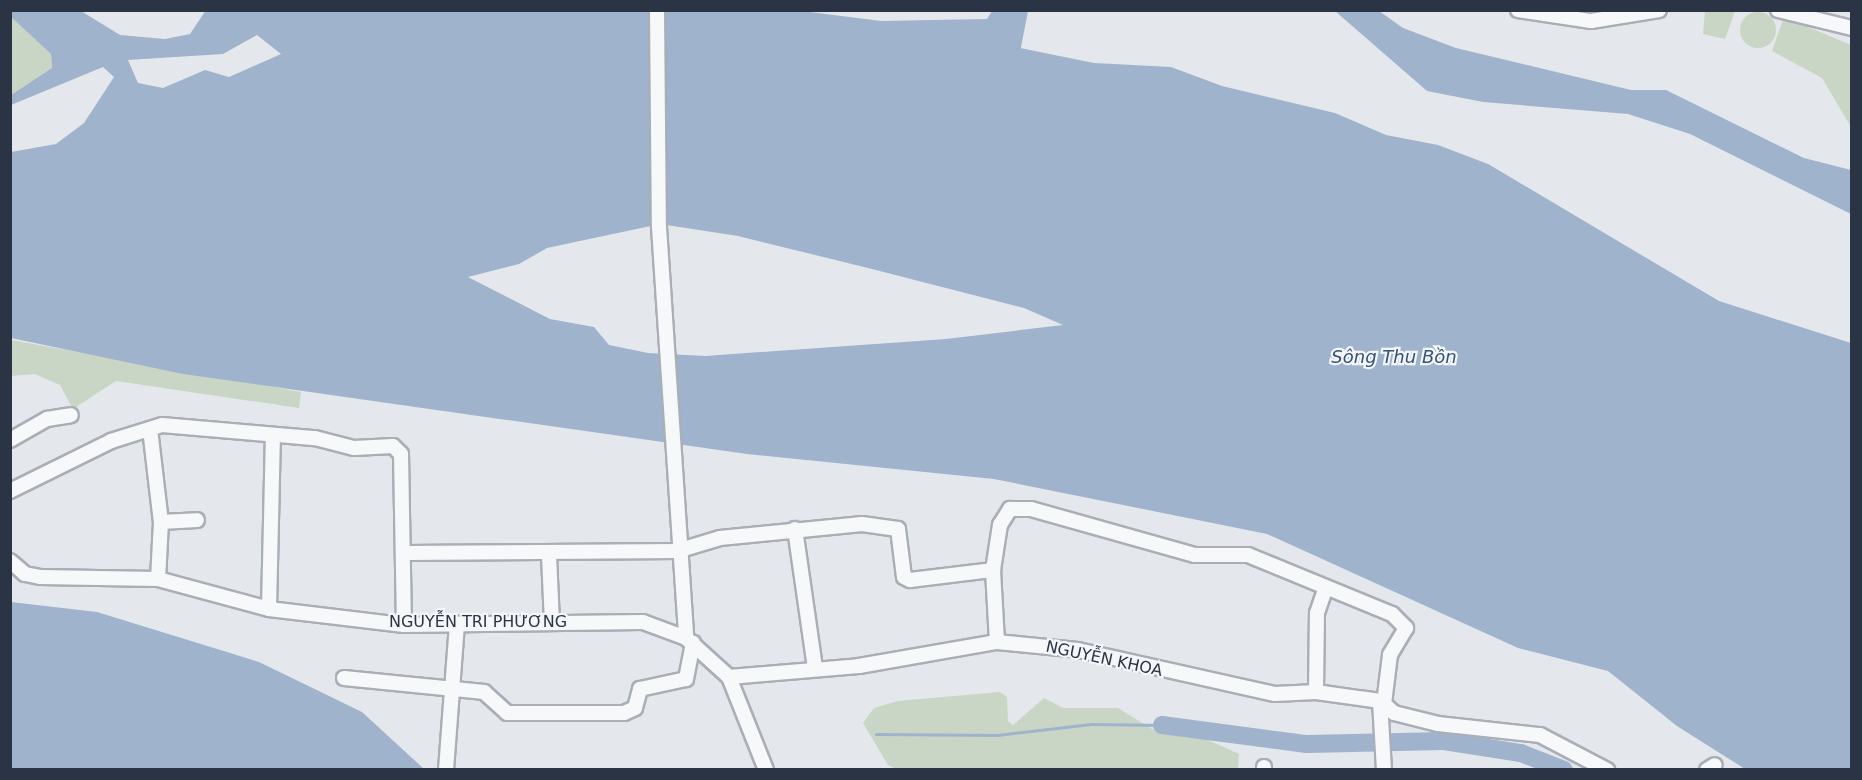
<!DOCTYPE html>
<meta charset="utf-8">
<style>
body{margin:0}
#map{position:relative;width:1862px;height:780px;overflow:hidden;background:#e4e7ec;font-family:"DejaVu Sans",sans-serif}
div>[style]{position:absolute}
[style*='--x']{left:calc(var(--x)*1px);top:calc(var(--y)*1px);width:calc(var(--w)*1px);rotate:calc(var(--a)*1deg)}
.green>*{inset:0;background:#c9d6c5}
.round{border-radius:50%}
.water>*{inset:0;background:#9fb4cc}
.stream>*{height:3px;margin:-1.5px;padding:0 1.5px;transform-origin:1.5px;border-radius:1.5px;background:#9fb4cc}
.river>*{height:18px;margin:-9px;padding:0 9px;transform-origin:9px;border-radius:9px;background:#9fb4cc}
.roads{filter:drop-shadow(2px 0 #a9aeb7) drop-shadow(-2px 0 #a9aeb7) drop-shadow(0 2px #a9aeb7) drop-shadow(0 -2px #a9aeb7)}
.minor>*{height:14px;margin:-7px;padding:0 7px;transform-origin:7px;border-radius:7px;background:#f7f8fa}
span{translate:-50% -50%;white-space:nowrap;text-align:center;line-height:1.15;-webkit-text-stroke:4.5px #f4f6f9;paint-order:stroke}
.street-label{font-size:16px;color:#2b3445}
.water-label{font-size:18px;color:#34527a;font-style:italic}
.frame{position:absolute;inset:0;border:12px solid #2b3445;pointer-events:none}
</style>
<div id="map">
<div class="green">
<i style="clip-path:polygon(1705px 11px,1735px 11px,1725px 39px,1703px 34px)"></i>
<i class="round" style="left:1740px;top:12px;width:36px;height:36px"></i>
<i style="clip-path:polygon(11px 17px,51px 54px,52px 69px,11px 95px)"></i>
<i style="clip-path:polygon(1784px 17px,1851px 45px,1851px 127px,1822px 78px,1772px 51px)"></i>
<i style="clip-path:polygon(11px 340px,301px 392px,299px 408px,116px 381px,73px 409px,60px 385px,35px 374px,11px 376px)"></i>
<i style="clip-path:polygon(1000px 692px,1007px 697px,1008px 721px,1013px 725px,1044px 698px,1063px 708px,1118px 708px,1152px 729px,1199px 736px,1239px 754px,1238px 769px,896px 769px,888px 765px,863px 723px,874px 708px,898px 701px)"></i>
</div>
<div class="water">
<i style="clip-path:polygon(evenodd,206px 10px,794px 10px,881px 21px,987px 19px,992px 11px,1013px 11px,1009px 29px,1020px 48px,1094px 63px,1171px 67px,1222px 86px,1335px 113px,1386px 135px,1438px 145px,1488px 164px,1719px 301px,1851px 343px,1851px 769px,1745px 769px,1677px 726px,1608px 671px,1518px 648px,1267px 534px,994px 479px,747px 454px,183px 374px,11px 338px,11px 152px,56px 144px,84px 123px,114px 77px,103px 67px,11px 105px,11px 95px,52px 68px,51px 54px,11px 17px,11px 11px,81px 11px,120px 35px,165px 39px,190px 34px,206px 10px,257px 35px,281px 54px,229px 77px,205px 70px,163px 88px,138px 83px,128px 60px,223px 54px,257px 35px,206px 10px,660px 224px,738px 236px,868px 268px,1024px 308px,1063px 325px,946px 339px,705px 356px,648px 353px,609px 345px,594px 327px,550px 319px,468px 277px,519px 264px,547px 248px,660px 224px)"></i>
<i style="clip-path:polygon(1335px 11px,1379px 11px,1403px 28px,1456px 48px,1631px 90px,1666px 90px,1804px 158px,1851px 170px,1851px 214px,1690px 134px,1628px 114px,1483px 102px,1427px 91px)"></i>
<i style="clip-path:polygon(11px 602px,97px 612px,259px 662px,362px 712px,424px 769px,11px 769px)"></i>
</div>
<div class="stream">
<i style="--x:876;--y:734;--w:121;--a:0.5"></i>
<i style="--x:997;--y:735;--w:95;--a:-6.7"></i>
<i style="--x:1091;--y:724;--w:71;--a:0.8"></i>
</div>
<div class="river">
<i style="--x:1009;--y:62;--w:53;--a:-79.1"></i>
<i style="--x:1162;--y:725;--w:146;--a:7.5"></i>
<i style="--x:1307;--y:744;--w:137;--a:-1.3"></i>
<i style="--x:1444;--y:741;--w:78;--a:8.9"></i>
<i style="--x:1521;--y:753;--w:46;--a:21.6"></i>
</div>
<div class="roads">
<div class="minor">
<i style="--x:657;--y:10;--w:217;--a:89.5"></i>
<i style="--x:659;--y:227;--w:412;--a:86.2"></i>
<i style="--x:1518;--y:10;--w:74;--a:8.6"></i>
<i style="--x:1591;--y:21;--w:69;--a:-9.2"></i>
<i style="--x:1778;--y:10;--w:76;--a:13.7"></i>
<i style="--x:150;--y:429;--w:94;--a:83.3"></i>
<i style="--x:161;--y:522;--w:57;--a:93"></i>
<i style="--x:10;--y:440;--w:43;--a:-29.6"></i>
<i style="--x:47;--y:419;--w:24;--a:-9"></i>
<i style="--x:10;--y:491;--w:113;--a:-26.3"></i>
<i style="--x:111;--y:441;--w:53;--a:-17.4"></i>
<i style="--x:162;--y:425;--w:154;--a:4.9"></i>
<i style="--x:315;--y:438;--w:40;--a:14.4"></i>
<i style="--x:354;--y:448;--w:39;--a:-3"></i>
<i style="--x:393;--y:446;--w:11;--a:45"></i>
<i style="--x:401;--y:454;--w:171;--a:89"></i>
<i style="--x:161;--y:522;--w:36;--a:-3"></i>
<i style="--x:795;--y:529;--w:139;--a:81.8"></i>
<i style="--x:407;--y:553;--w:270;--a:-0.4"></i>
<i style="--x:677;--y:551;--w:45;--a:-16.8"></i>
<i style="--x:720;--y:538;--w:143;--a:-5.6"></i>
<i style="--x:862;--y:524;--w:36;--a:8"></i>
<i style="--x:898;--y:529;--w:48;--a:82.9"></i>
<i style="--x:904;--y:577;--w:7;--a:27"></i>
<i style="--x:910;--y:580;--w:84;--a:-6.9"></i>
<i style="--x:549;--y:555;--w:68;--a:87.5"></i>
<i style="--x:10;--y:561;--w:20;--a:41"></i>
<i style="--x:25;--y:574;--w:15;--a:11"></i>
<i style="--x:40;--y:577;--w:118;--a:1"></i>
<i style="--x:158;--y:579;--w:115;--a:15.1"></i>
<i style="--x:269;--y:609;--w:136;--a:6.8"></i>
<i style="--x:404;--y:625;--w:239;--a:-0.7"></i>
<i style="--x:643;--y:622;--w:46;--a:20.4"></i>
<i style="--x:686;--y:638;--w:58;--a:42.2"></i>
<i style="--x:729;--y:677;--w:100;--a:68.3"></i>
<i style="--x:269;--y:609;--w:173;--a:-88.7"></i>
<i style="--x:997;--y:642;--w:72;--a:-93.2"></i>
<i style="--x:993;--y:570;--w:46;--a:-81.2"></i>
<i style="--x:1000;--y:525;--w:19;--a:-58"></i>
<i style="--x:1010;--y:509;--w:21;--a:0"></i>
<i style="--x:1031;--y:509;--w:170;--a:15.7"></i>
<i style="--x:1195;--y:555;--w:53;--a:0"></i>
<i style="--x:1248;--y:555;--w:156;--a:22.3"></i>
<i style="--x:1392;--y:614;--w:20;--a:45"></i>
<i style="--x:1406;--y:628;--w:31;--a:121"></i>
<i style="--x:1390;--y:655;--w:49;--a:97"></i>
<i style="--x:1384;--y:704;--w:13;--a:42"></i>
<i style="--x:1394;--y:713;--w:45;--a:14"></i>
<i style="--x:1438;--y:724;--w:103;--a:6.2"></i>
<i style="--x:1540;--y:735;--w:76;--a:27.6"></i>
<i style="--x:729;--y:677;--w:130;--a:-4.8"></i>
<i style="--x:859;--y:666;--w:140;--a:-9.9"></i>
<i style="--x:997;--y:642;--w:81;--a:5.6"></i>
<i style="--x:1078;--y:650;--w:202;--a:12.6"></i>
<i style="--x:1275;--y:694;--w:41;--a:-2.8"></i>
<i style="--x:1316;--y:692;--w:65;--a:8"></i>
<i style="--x:1380;--y:701;--w:69;--a:86.7"></i>
<i style="--x:344;--y:678;--w:141;--a:5.7"></i>
<i style="--x:484;--y:692;--w:31;--a:42"></i>
<i style="--x:507;--y:713;--w:117;--a:0"></i>
<i style="--x:624;--y:713;--w:12;--a:-24"></i>
<i style="--x:635;--y:708;--w:20;--a:-75"></i>
<i style="--x:640;--y:689;--w:47;--a:-12.3"></i>
<i style="--x:686;--y:679;--w:37;--a:-79"></i>
<i style="--x:1316;--y:692;--w:79;--a:-89.3"></i>
<i style="--x:1317;--y:613;--w:24;--a:-71"></i>
<i style="--x:446;--y:770;--w:147;--a:-85.7"></i>
<i style="--x:1264;--y:770;--w:3;--a:-90"></i>
<i style="--x:1707;--y:770;--w:9;--a:-32"></i>
</div>
</div>
<div class="street-label">
<span style="left:478px;top:622px">NGUYỄN TRI PHƯƠNG</span>
<span style="left:1104px;top:659px;rotate:12deg">NGUYỄN KHOA</span>
</div>
<div class="water-label">
<span style="left:1394px;top:357px">Sông Thu Bồn</span>
</div>
<div class="frame"></div>
</div>
